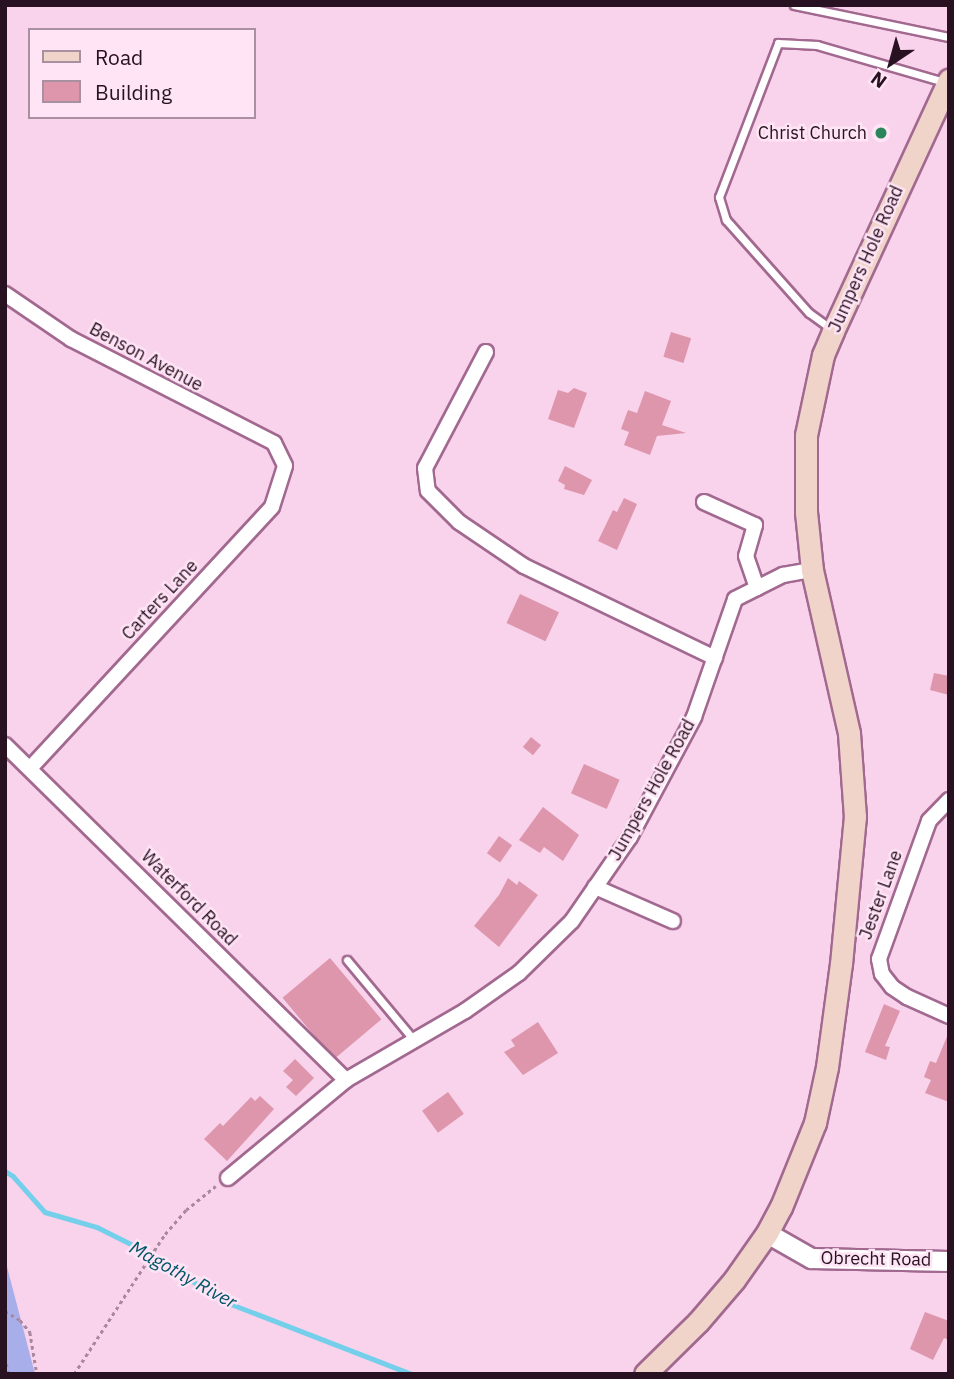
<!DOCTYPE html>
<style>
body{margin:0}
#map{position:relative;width:954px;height:1379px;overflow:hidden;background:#f9d2eb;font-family:"IBM Plex Sans",sans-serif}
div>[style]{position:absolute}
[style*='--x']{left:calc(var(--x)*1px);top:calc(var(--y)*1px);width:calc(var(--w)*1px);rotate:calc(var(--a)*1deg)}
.green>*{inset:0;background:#a8aeea}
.stream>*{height:4.5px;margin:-2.25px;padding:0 2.25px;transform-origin:2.25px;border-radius:2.25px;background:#74cfea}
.building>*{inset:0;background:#dd96ac;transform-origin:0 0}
.path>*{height:2.5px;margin-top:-1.25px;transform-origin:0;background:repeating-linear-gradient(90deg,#a8889d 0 3.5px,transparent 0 7px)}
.roads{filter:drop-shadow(2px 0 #a26990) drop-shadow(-2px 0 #a26990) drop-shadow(0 2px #a26990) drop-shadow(0 -2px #a26990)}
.service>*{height:7px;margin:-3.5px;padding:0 3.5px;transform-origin:3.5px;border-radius:3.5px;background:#fff}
.minor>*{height:14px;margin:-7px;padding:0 7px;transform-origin:7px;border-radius:7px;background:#fff}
.tertiary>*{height:19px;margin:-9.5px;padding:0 9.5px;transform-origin:9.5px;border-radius:9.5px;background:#fff}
.secondary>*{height:21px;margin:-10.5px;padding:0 10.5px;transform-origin:10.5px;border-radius:10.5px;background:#f0d4ca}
.dots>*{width:19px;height:19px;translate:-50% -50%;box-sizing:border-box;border:4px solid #fee4f4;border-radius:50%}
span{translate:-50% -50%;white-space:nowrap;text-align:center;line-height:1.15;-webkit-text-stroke:5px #fee4f4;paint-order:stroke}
.poi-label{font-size:18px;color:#281121}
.right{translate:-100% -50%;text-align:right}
.street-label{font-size:18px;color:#281121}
.water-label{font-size:19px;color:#025568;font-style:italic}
.frame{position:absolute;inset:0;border:7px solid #281121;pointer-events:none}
.legend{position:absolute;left:28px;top:28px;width:228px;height:91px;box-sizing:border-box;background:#fee4f4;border:2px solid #a890a0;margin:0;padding:9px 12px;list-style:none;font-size:21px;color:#281121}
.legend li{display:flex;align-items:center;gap:14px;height:35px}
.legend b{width:35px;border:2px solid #a890a0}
.north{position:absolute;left:856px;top:28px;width:70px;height:70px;-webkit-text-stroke:5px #fee4f4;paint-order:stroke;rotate:216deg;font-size:19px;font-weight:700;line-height:28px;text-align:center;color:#281121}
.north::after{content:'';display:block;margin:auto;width:24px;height:32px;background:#281121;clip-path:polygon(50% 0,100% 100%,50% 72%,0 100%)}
</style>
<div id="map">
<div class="green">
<i style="clip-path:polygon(5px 1259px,35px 1374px,5px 1374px)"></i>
</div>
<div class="stream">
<i style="--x:5;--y:1171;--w:9;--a:32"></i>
<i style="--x:13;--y:1176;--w:48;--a:48.4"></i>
<i style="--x:45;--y:1212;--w:54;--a:16.1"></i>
<i style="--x:97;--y:1227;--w:51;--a:26.6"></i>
<i style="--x:143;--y:1250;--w:98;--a:32.1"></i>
<i style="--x:226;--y:1302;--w:199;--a:21.2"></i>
</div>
<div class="building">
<i style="left:671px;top:332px;width:21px;height:26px;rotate:17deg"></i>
<i style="clip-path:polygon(574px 388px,587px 393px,574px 428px,548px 419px,558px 390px,568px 393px)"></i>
<i style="clip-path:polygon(645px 391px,671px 401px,662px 425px,686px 433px,657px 436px,650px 455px,624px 445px,629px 432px,621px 429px,628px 410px,637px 413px)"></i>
<i style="clip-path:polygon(565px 466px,592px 480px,584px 495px,564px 489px,565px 485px,558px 481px)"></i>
<i style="clip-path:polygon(624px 498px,637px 504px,617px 550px,598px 541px,613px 510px,617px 512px)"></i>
<i style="left:520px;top:594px;width:43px;height:32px;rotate:25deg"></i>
<i style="clip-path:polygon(934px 673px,949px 676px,949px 695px,930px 690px)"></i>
<i style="left:531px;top:737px;width:13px;height:13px;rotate:39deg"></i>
<i style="left:584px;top:764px;width:39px;height:32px;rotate:24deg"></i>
<i style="clip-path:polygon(543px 807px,579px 835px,563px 861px,544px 847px,540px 853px,519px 840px)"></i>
<i style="left:499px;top:836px;width:16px;height:21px;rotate:35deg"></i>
<i style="clip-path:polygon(508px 878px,517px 885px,519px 881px,538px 895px,499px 947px,474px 926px,499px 895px)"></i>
<i style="left:330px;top:958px;width:80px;height:62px;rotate:50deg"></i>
<i style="clip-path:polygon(884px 1004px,900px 1011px,885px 1046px,890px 1047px,886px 1060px,865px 1052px)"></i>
<i style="clip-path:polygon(538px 1022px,558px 1053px,523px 1075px,504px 1052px,515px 1046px,511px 1040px)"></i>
<i style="clip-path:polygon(948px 1034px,949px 1034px,949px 1102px,925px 1093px,931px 1080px,924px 1077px,930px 1061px,936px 1063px)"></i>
<i style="clip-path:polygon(295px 1059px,314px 1078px,296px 1096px,286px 1087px,293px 1080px,283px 1071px)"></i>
<i style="left:448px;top:1092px;width:27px;height:32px;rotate:54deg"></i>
<i style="clip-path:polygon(260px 1096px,274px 1109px,227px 1161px,204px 1139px,220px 1123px,223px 1126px,251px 1097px,255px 1101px)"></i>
<i style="clip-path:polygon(925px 1312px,949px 1321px,949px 1340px,944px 1338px,933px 1360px,910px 1349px)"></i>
</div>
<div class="path">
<i style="--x:5;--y:1311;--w:17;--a:31"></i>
<i style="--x:20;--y:1320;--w:16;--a:50"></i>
<i style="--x:30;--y:1332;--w:43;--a:80.5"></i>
<i style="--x:5;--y:1357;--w:17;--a:77"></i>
<i style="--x:74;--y:1374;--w:167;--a:-57"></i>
<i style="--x:165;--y:1234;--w:32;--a:-49"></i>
<i style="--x:186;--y:1210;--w:38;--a:-39"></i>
</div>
<div class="roads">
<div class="service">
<i style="--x:794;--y:5;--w:158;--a:11.7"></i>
<i style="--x:830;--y:328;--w:26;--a:-144"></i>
<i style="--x:809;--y:313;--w:125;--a:-131.7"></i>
<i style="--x:726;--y:220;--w:24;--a:-107"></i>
<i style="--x:719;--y:197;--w:165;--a:-69"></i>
<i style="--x:778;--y:43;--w:39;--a:3"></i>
<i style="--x:817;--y:45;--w:132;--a:16.2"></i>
<i style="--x:347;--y:960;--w:104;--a:50.1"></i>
</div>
<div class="minor">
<i style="--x:5;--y:294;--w:80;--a:34.3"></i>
<i style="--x:71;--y:339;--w:228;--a:27.1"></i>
<i style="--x:274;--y:443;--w:25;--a:64"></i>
<i style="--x:285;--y:466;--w:43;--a:107.6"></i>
<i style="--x:272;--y:507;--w:356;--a:132.8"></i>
<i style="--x:486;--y:352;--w:131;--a:117.7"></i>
<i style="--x:425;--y:468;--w:23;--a:83"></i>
<i style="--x:428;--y:491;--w:44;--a:45"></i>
<i style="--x:459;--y:522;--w:78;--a:34.1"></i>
<i style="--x:524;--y:566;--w:212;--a:25.7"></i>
<i style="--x:704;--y:502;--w:56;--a:24.3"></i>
<i style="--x:755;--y:525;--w:32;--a:106"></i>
<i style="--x:746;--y:556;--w:34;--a:71"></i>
<i style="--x:5;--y:745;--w:478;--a:44.5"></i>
<i style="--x:949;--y:800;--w:29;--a:134"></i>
<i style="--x:929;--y:821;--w:147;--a:109.9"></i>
<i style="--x:879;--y:959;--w:15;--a:79"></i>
<i style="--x:882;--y:974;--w:16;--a:52"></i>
<i style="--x:892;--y:987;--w:18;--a:34"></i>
<i style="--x:907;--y:997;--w:46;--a:24.3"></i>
<i style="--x:595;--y:887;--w:85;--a:23.6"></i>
<i style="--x:228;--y:1178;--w:153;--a:-39.7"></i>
<i style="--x:346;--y:1080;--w:138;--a:-30.1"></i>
<i style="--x:465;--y:1011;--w:66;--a:-35.1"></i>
<i style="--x:519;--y:973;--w:74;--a:-44.5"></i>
<i style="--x:572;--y:921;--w:102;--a:-55.4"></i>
<i style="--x:630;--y:837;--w:136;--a:-61.9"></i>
<i style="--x:694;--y:717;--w:125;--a:-70.8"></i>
<i style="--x:735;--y:599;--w:54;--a:-26.6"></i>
<i style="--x:783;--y:575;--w:29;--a:-10"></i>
</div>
<div class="tertiary">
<i style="--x:767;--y:1233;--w:51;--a:29.6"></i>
<i style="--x:811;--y:1258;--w:138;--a:1.2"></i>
</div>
<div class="secondary">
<i style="--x:645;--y:1374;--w:74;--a:-44.5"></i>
<i style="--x:698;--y:1322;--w:55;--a:-49.4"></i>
<i style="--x:734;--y:1280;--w:57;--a:-54.9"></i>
<i style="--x:767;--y:1233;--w:30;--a:-62"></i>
<i style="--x:781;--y:1207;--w:91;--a:-68"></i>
<i style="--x:815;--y:1123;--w:57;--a:-77.9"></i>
<i style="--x:827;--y:1067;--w:104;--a:-82.3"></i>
<i style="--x:841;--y:964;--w:148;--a:-84.6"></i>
<i style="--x:855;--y:817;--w:84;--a:-94.1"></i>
<i style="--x:849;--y:733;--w:167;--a:-102.8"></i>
<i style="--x:812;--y:570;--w:58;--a:-95.9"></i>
<i style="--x:806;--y:512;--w:77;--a:-90"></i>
<i style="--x:806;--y:435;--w:82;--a:-78"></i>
<i style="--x:823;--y:355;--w:26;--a:-67"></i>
<i style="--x:833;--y:331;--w:277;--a:-65.2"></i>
</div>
</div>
<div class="dots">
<i style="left:881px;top:133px;background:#2a855b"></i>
</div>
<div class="poi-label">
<span class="right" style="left:867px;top:133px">Christ Church</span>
</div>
<div class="street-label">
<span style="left:866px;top:259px;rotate:-66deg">Jumpers Hole Road</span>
<span style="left:146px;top:357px;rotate:28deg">Benson Avenue</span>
<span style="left:160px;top:600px;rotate:-47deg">Carters Lane</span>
<span style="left:652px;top:790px;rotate:-61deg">Jumpers Hole Road</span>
<span style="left:881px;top:895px;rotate:-70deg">Jester Lane</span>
<span style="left:189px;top:898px;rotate:45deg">Waterford Road</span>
<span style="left:876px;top:1259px;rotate:1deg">Obrecht Road</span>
</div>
<div class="water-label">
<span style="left:183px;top:1275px;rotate:29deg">Magothy River</span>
</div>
<div class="frame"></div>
<ul class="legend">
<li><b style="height:9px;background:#f0d4ca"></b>Road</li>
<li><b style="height:19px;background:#dd96ac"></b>Building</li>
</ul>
<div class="north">N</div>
</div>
